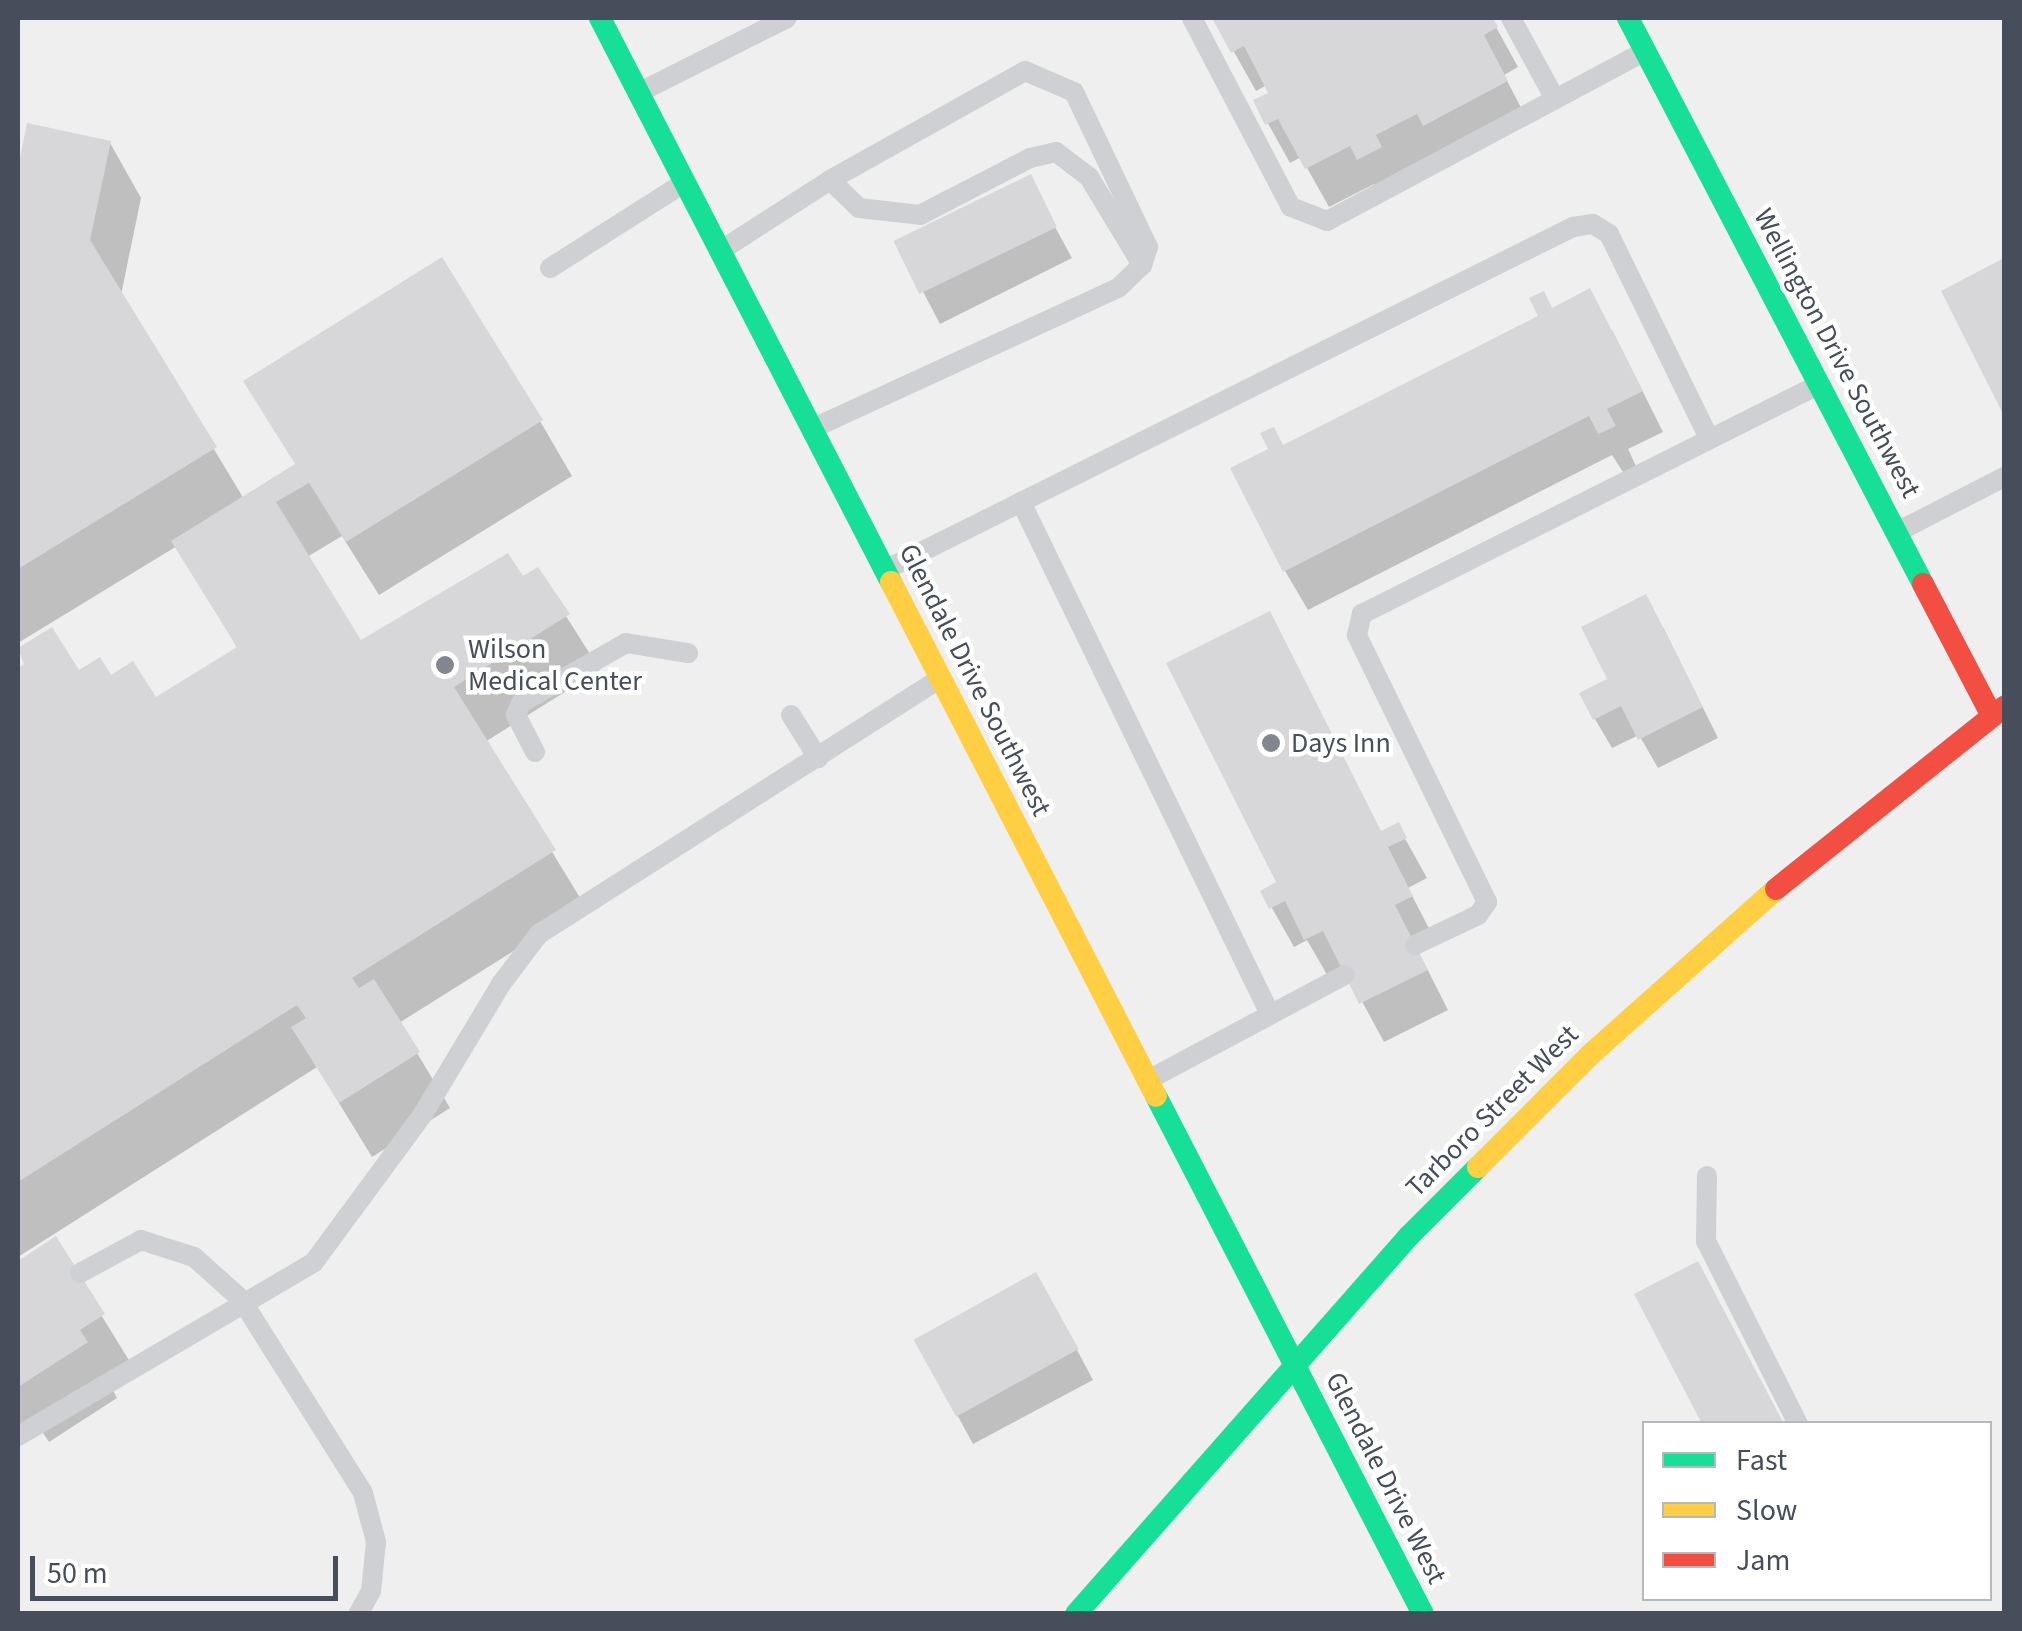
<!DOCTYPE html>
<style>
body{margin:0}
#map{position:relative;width:2022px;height:1631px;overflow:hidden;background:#f0efef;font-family:"Source Sans 3",sans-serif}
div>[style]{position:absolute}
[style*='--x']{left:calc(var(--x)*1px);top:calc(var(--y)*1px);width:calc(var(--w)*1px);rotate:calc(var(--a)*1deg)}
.shadow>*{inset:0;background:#0003}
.building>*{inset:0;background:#d7d7d9;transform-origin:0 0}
.lane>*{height:20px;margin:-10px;padding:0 10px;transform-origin:10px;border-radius:10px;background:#ced0d3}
.fast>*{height:22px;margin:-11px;padding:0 11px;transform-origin:11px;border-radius:11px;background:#16e098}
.slow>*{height:22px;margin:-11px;padding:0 11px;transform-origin:11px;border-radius:11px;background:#ffcf43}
.jam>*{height:22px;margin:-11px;padding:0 11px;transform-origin:11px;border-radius:11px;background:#f24e42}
.dots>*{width:28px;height:28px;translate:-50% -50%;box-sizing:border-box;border:5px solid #fff;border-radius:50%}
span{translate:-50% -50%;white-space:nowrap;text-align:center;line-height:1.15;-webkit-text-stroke:9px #fff;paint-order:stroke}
.street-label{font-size:28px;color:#474e5b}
.poi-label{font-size:28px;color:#474e5b}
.left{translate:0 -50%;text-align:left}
.frame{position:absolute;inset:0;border:20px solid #474e5b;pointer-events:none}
.legend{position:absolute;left:1642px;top:1421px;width:350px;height:180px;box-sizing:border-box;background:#fff;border:2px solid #b5b8bd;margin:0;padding:12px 18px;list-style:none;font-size:30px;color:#474e5b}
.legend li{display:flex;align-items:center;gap:20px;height:50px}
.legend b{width:50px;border:2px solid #b5b8bd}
.scale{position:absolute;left:30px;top:1556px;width:308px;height:45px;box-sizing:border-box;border:5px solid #474e5b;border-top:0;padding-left:12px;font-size:30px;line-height:35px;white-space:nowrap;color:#474e5b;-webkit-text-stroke:8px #fff;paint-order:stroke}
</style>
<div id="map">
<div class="shadow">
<i style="clip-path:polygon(1215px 18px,1491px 18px,1518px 67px,1504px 75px,1528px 121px,1382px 198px,1374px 184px,1329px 207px,1301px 157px,1290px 163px,1256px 102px,1272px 94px,1267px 85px,1256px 91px)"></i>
<i style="clip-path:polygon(29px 126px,110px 143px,141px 198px,121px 295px,244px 499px,540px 421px,572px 476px,379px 595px,342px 536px,307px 557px,361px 643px,537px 570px,600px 670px,485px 742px,585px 906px,399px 1023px,450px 1108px,372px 1157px,317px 1067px,18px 1257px,18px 672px,27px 665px,18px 650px,51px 630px,78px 674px,110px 678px,155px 700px,238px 649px,177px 546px,18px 643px,18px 179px)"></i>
<i style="clip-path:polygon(1043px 205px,1072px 258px,940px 324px,898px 244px)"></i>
<i style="clip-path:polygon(2004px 261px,2004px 410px,1944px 292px)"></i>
<i style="clip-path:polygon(1552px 310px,1612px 330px,1663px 432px,1628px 449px,1636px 466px,1623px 472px,1612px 455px,1308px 610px,1285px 571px,1284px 448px)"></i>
<i style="clip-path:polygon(1663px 627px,1718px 738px,1658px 768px,1639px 735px,1612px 748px,1595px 719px,1611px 680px)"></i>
<i style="clip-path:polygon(1398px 826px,1427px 878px,1408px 888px,1433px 936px,1415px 945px,1448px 1010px,1384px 1042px,1345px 970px,1329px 978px,1307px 940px,1294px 947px,1263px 892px)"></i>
<i style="clip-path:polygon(55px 1240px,135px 1370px,110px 1385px,117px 1398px,49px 1442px,39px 1427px,18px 1441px,18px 1264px)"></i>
<i style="clip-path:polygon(1053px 1305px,1093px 1380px,973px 1444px,916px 1339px)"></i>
</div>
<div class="building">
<i style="clip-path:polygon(1212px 18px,1493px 18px,1498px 27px,1484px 35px,1508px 81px,1423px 126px,1417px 114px,1376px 135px,1382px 147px,1357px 160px,1350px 146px,1305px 169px,1278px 119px,1265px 125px,1253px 100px,1268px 93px,1244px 46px,1231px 53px)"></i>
<i style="clip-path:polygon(27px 123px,111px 141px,90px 240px,217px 447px,18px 569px,18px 168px)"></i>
<i style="left:1031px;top:174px;width:59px;height:153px;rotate:64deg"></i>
<i style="clip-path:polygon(442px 257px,543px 420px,346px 542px,309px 483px,276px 502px,361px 640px,508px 553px,523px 576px,538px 567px,570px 614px,454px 687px,556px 850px,352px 978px,359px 988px,374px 979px,420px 1052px,339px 1103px,291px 1027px,306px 1018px,297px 1005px,18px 1182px,18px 669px,24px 664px,18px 648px,52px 627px,79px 670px,100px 657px,111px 675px,133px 661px,156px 697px,237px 647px,171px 541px,295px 464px,243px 381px)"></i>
<i style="clip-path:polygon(2004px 258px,2004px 416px,1941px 291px)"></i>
<i style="clip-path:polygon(1590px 288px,1643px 391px,1607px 409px,1616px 426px,1598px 434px,1589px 416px,1283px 572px,1230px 468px,1268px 449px,1260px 433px,1274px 427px,1283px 445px,1538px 316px,1529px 298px,1544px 291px,1552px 308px)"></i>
<i style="clip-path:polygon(1646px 594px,1703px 707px,1638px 740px,1621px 706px,1593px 720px,1579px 693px,1607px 679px,1581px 627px)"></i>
<i style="clip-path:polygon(1270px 611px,1381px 831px,1399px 822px,1407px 838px,1388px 847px,1413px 896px,1395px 905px,1428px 970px,1359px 1004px,1323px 931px,1304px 940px,1285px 901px,1269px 909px,1260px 891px,1276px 882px,1166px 663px)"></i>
<i style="clip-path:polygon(56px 1236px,105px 1314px,80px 1330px,88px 1342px,18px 1387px,18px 1261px)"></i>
<i style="clip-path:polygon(1698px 1261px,1784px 1424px,1702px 1424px,1634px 1294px)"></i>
<i style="left:1036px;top:1272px;width:88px;height:140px;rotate:61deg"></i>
</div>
<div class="lane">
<i style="--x:1192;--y:18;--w:213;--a:62.4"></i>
<i style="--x:1291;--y:207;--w:39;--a:21"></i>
<i style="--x:1327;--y:221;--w:361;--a:-28.1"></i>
<i style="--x:1511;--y:18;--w:92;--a:61.5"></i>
<i style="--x:642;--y:91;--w:162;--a:-26.7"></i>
<i style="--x:830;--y:180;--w:40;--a:44"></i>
<i style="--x:859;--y:208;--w:61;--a:6.5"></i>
<i style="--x:920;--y:215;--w:124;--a:-27.4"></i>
<i style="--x:1030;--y:158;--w:27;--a:-13"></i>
<i style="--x:1056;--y:152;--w:41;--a:37.1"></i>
<i style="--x:1089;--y:177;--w:103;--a:58.9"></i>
<i style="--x:720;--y:251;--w:131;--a:-32.8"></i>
<i style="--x:830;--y:180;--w:223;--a:-29.2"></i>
<i style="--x:1025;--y:71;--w:53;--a:23.2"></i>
<i style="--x:1074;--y:92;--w:172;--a:64.5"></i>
<i style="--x:1148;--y:247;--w:19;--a:108"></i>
<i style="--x:1142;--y:265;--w:33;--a:136"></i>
<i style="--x:1118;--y:288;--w:335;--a:155.3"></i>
<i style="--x:550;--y:268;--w:159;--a:-32.4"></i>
<i style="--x:1021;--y:502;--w:569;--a:64.07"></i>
<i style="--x:1899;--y:531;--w:118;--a:-27.2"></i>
<i style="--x:887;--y:569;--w:767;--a:-26.5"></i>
<i style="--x:1573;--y:227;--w:20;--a:-9"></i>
<i style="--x:1593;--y:224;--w:19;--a:32"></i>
<i style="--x:1609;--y:234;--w:227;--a:63.9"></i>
<i style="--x:791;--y:715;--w:51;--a:57.9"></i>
<i style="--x:535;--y:752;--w:42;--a:-117.2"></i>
<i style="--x:516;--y:715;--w:13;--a:-67"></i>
<i style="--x:521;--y:703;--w:121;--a:-29.7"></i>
<i style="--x:626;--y:643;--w:63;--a:9.2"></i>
<i style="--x:1415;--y:945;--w:70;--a:-25.5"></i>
<i style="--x:1478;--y:915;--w:16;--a:-55"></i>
<i style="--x:1487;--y:902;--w:297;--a:-116"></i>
<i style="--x:1357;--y:635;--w:22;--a:-77"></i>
<i style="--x:1362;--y:614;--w:510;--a:-26.67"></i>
<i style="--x:1148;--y:1080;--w:223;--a:-28.1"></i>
<i style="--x:1707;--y:1176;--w:65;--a:90.9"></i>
<i style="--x:1706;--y:1241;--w:205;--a:63.3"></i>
<i style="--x:80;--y:1273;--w:69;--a:-28.4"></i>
<i style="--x:141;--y:1240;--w:56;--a:17.8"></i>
<i style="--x:194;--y:1257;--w:63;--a:41.8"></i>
<i style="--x:241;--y:1299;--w:229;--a:57.8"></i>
<i style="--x:363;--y:1493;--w:51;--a:75.1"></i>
<i style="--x:376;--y:1542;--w:49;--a:95.8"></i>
<i style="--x:371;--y:1591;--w:26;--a:119"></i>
<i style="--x:18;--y:1436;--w:343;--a:-30.4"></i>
<i style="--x:314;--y:1262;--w:184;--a:-53.6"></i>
<i style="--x:423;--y:1114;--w:152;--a:-59"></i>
<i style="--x:501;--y:984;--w:63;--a:-52.8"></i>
<i style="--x:539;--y:934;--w:474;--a:-32.5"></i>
</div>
<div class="fast">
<i style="--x:600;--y:18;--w:635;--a:62.71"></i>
<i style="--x:1628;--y:18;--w:638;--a:62.47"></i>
<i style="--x:1156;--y:1096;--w:583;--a:62.73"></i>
<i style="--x:1076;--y:1614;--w:504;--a:-48.62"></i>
<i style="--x:1409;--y:1236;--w:98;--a:-45"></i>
</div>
<div class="slow">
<i style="--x:891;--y:582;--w:578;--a:62.73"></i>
<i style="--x:1478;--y:1167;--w:160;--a:-45"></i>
<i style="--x:1591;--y:1054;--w:248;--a:-41.7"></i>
</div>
<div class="jam">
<i style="--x:1923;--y:584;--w:149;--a:62.4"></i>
<i style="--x:1776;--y:889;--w:292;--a:-38.6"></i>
</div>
<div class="dots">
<i style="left:445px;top:665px;background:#82868f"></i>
<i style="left:1271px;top:743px;background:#82868f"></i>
</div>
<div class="street-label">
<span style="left:1837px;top:353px;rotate:62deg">Wellington Drive Southwest</span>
<span style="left:975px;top:680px;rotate:63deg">Glendale Drive Southwest</span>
<span style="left:1492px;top:1111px;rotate:-45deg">Tarboro Street West</span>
<span style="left:1386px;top:1478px;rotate:63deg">Glendale Drive West</span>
</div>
<div class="poi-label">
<span class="left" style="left:468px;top:665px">Wilson<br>Medical Center</span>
<span class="left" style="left:1291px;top:743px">Days Inn</span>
</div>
<div class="frame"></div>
<ul class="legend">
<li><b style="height:12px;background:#16e098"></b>Fast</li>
<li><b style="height:12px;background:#ffcf43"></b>Slow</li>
<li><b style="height:12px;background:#f24e42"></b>Jam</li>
</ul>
<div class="scale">50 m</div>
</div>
